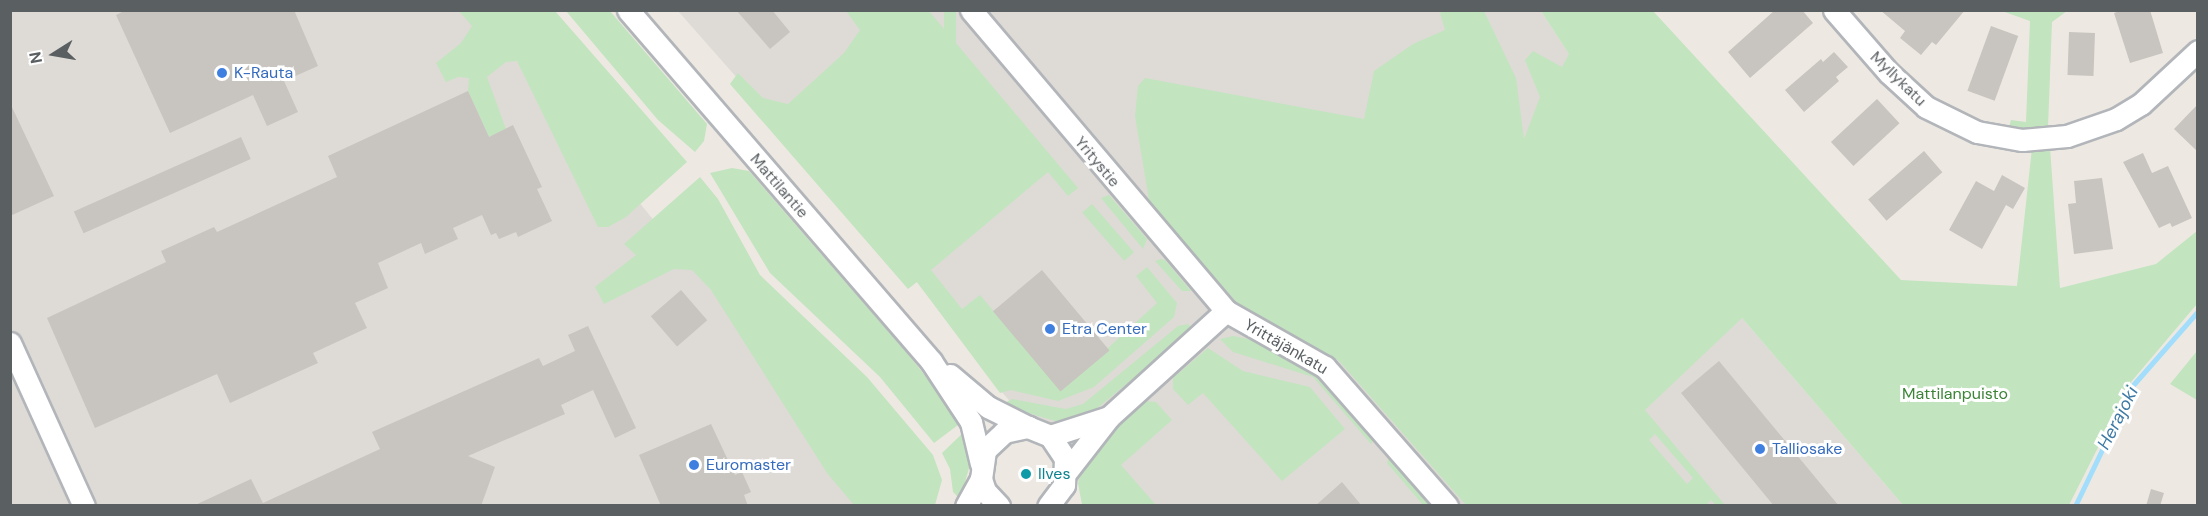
<!DOCTYPE html>
<meta charset="utf-8">
<style>
body{margin:0}
#map{position:relative;width:2208px;height:516px;overflow:hidden;background:#ede9e2;font-family:"DM Sans",sans-serif}
div>[style]{position:absolute}
[style*='--x']{left:calc(var(--x)*1px);top:calc(var(--y)*1px);width:calc(var(--w)*1px);rotate:calc(var(--a)*1deg)}
.industrial>*{inset:0;background:#dedbd6}
.green>*{inset:0;background:#c2e4bf;transform-origin:0 0}
.stream>*{height:5px;margin:-2.5px;padding:0 2.5px;transform-origin:2.5px;border-radius:2.5px;background:#a2defc}
.building>*{inset:0;background:#c8c4bf;transform-origin:0 0}
.roads{filter:drop-shadow(2px 0 #b2b5b9) drop-shadow(-2px 0 #b2b5b9) drop-shadow(0 2px #b2b5b9) drop-shadow(0 -2px #b2b5b9)}
.minor>*{height:21px;margin:-10.5px;padding:0 10.5px;transform-origin:10.5px;border-radius:10.5px;background:#fff}
.dots>*{width:16px;height:16px;translate:-50% -50%;box-sizing:border-box;border:3px solid #fff;border-radius:50%}
span{translate:-50% -50%;white-space:nowrap;text-align:center;line-height:1.15;-webkit-text-stroke:6px #fff;paint-order:stroke}
.shop-label{font-size:16px;color:#366cbe}
.left{translate:0 -50%;text-align:left}
.street-label{font-size:16px;color:#5a5f62}
.park-label{font-size:16px;color:#3c8438}
.culture-label{font-size:16px;color:#0d838f}
.water-label{font-size:18px;color:#3e7aa4;font-style:italic}
.frame{position:absolute;inset:0;border:12px solid #5a5f62;pointer-events:none}
.north{position:absolute;left:24px;top:24px;width:60px;height:60px;-webkit-text-stroke:4px #fff;paint-order:stroke;rotate:259deg;font-size:16px;font-weight:700;line-height:24px;text-align:center;color:#5a5f62}
.north::after{content:'';display:block;margin:auto;width:21px;height:27px;background:#5a5f62;clip-path:polygon(50% 0,100% 100%,50% 72%,0 100%)}
</style>
<div id="map">
<div class="industrial">
<i style="clip-path:polygon(10px 11px,474px 11px,638px 201px,888px 505px,11px 505px)"></i>
<i style="clip-path:polygon(678px 11px,1541px 11px,1742px 318px,1903px 505px,1099px 505px,1001px 391px,916px 281px)"></i>
</div>
<div class="green">
<i style="clip-path:polygon(459px 11px,555px 11px,687px 162px,626px 217px,608px 227px,598px 227px,517px 61px,506px 62px,487px 77px,506px 129px,489px 137px,468px 91px,469px 78px,458px 77px,446px 82px,436px 63px,461px 43px,472px 26px)"></i>
<i style="clip-path:polygon(566px 11px,610px 11px,707px 124px,704px 141px,695px 152px,658px 120px)"></i>
<i style="clip-path:polygon(846px 11px,929px 11px,1078px 188px,1068px 196px,1048px 172px,931px 270px,962px 309px,980px 295px,1061px 391px,1157px 303px,1136px 276px,1147px 267px,1177px 303px,1174px 317px,1094px 387px,1058px 401px,1011px 390px,1000px 393px,917px 282px,908px 289px,730px 84px,738px 73px,763px 98px,788px 104px,844px 53px,860px 30px)"></i>
<i style="left:944px;top:11px;width:12px;height:217px"></i>
<i style="clip-path:polygon(evenodd,1443px 11px,1484px 11px,1516px 78px,1524px 139px,1540px 97px,1525px 60px,1533px 51px,1562px 67px,1569px 54px,1541px 11px,1653px 11px,1901px 280px,2017px 286px,2032px 148px,2050px 147px,2060px 288px,2156px 264px,2197px 231px,2197px 304px,2131px 382px,2069px 505px,1903px 505px,1742px 318px,1645px 410px,1725px 505px,1716px 505px,1711px 500px,1705px 506px,1466px 505px,1339px 361px,1241px 307px,1150px 206px,1135px 116px,1138px 86px,1145px 78px,1364px 119px,1374px 71px,1413px 44px,1445px 30px,1440px 13px,1443px 11px,1655px 434px,1693px 478px,1687px 484px,1649px 440px,1655px 434px)"></i>
<i style="clip-path:polygon(2002px 11px,2067px 11px,2052px 22px,2048px 128px,2008px 131px,2011px 120px,2026px 122px,2030px 21px)"></i>
<i style="clip-path:polygon(732px 168px,749px 171px,907px 353px,962px 422px,934px 443px,880px 377px,770px 273px,710px 173px)"></i>
<i style="clip-path:polygon(700px 177px,718px 199px,760px 275px,867px 377px,933px 455px,942px 480px,935px 505px,854px 505px,827px 473px,711px 290px,692px 270px,674px 269px,604px 304px,595px 287px,636px 255px,624px 244px)"></i>
<i style="clip-path:polygon(1109px 195px,1147px 239px,1143px 249px,1101px 198px)"></i>
<i style="left:1092px;top:204px;width:64px;height:13px;rotate:49deg"></i>
<i style="clip-path:polygon(1161px 259px,1165px 260px,1191px 291px,1182px 291px,1155px 261px)"></i>
<i style="clip-path:polygon(1188px 324px,1193px 329px,1089px 415px,1062px 423px,1001px 405px,1012px 399px,1066px 409px,1083px 404px,1178px 326px)"></i>
<i style="clip-path:polygon(1233px 336px,1249px 339px,1315px 374px,1375px 439px,1371px 444px,1313px 377px,1233px 352px,1220px 339px)"></i>
<i style="clip-path:polygon(1208px 348px,1243px 371px,1310px 387px,1345px 429px,1282px 481px,1203px 393px,1188px 405px,1173px 389px,1173px 378px)"></i>
<i style="clip-path:polygon(2197px 351px,2198px 400px,2197px 400px,2170px 384px)"></i>
<i style="clip-path:polygon(1145px 401px,1156px 402px,1172px 420px,1121px 465px,1156px 505px,1082px 505px,1078px 483px,1086px 459px,1101px 438px)"></i>
<i style="clip-path:polygon(966px 430px,970px 465px,960px 499px,953px 492px,950px 469px,942px 453px)"></i>
<i style="clip-path:polygon(1389px 457px,1429px 503px,1431px 505px,1423px 505px,1387px 463px)"></i>
</div>
<div class="stream">
<i style="--x:2075;--y:506;--w:134;--a:-64.4"></i>
<i style="--x:2133;--y:385;--w:98;--a:-48.7"></i>
</div>
<div class="building">
<i style="clip-path:polygon(126px 10px,294px 10px,318px 66px,284px 81px,298px 112px,267px 126px,253px 95px,170px 133px,116px 15px)"></i>
<i style="clip-path:polygon(736px 10px,772px 10px,790px 32px,770px 49px)"></i>
<i style="clip-path:polygon(1775px 10px,1802px 10px,1813px 23px,1750px 78px,1728px 52px)"></i>
<i style="clip-path:polygon(1880px 10px,1965px 10px,1936px 45px,1932px 42px,1921px 55px,1900px 38px,1905px 31px)"></i>
<i style="clip-path:polygon(2122px 10px,2150px 10px,2163px 53px,2130px 63px,2114px 13px)"></i>
<i style="left:1991px;top:26px;width:29px;height:69px;rotate:20deg"></i>
<i style="left:2069px;top:32px;width:26px;height:43px;rotate:2deg"></i>
<i style="clip-path:polygon(1834px 52px,1848px 67px,1836px 77px,1839px 81px,1804px 112px,1785px 90px,1821px 59px,1823px 62px)"></i>
<i style="clip-path:polygon(468px 91px,489px 137px,513px 125px,542px 187px,537px 189px,552px 221px,518px 237px,516px 232px,499px 239px,496px 233px,491px 235px,482px 215px,453px 228px,458px 239px,425px 254px,421px 243px,378px 263px,388px 288px,355px 303px,367px 328px,313px 353px,318px 363px,230px 403px,217px 374px,95px 428px,47px 318px,166px 262px,161px 251px,214px 227px,217px 232px,337px 177px,328px 156px)"></i>
<i style="left:1877px;top:99px;width:33px;height:63px;rotate:47deg"></i>
<i style="clip-path:polygon(10px 103px,54px 196px,10px 216px)"></i>
<i style="clip-path:polygon(2198px 104px,2198px 152px,2174px 129px)"></i>
<i style="left:241px;top:137px;width:24px;height:183px;rotate:66deg"></i>
<i style="left:1924px;top:151px;width:28px;height:74px;rotate:49deg"></i>
<i style="clip-path:polygon(2143px 153px,2152px 173px,2168px 166px,2192px 218px,2172px 227px,2170px 223px,2159px 228px,2123px 162px)"></i>
<i style="clip-path:polygon(2002px 175px,2025px 188px,2013px 209px,2006px 205px,1982px 249px,1949px 230px,1976px 181px,1994px 191px)"></i>
<i style="clip-path:polygon(2102px 178px,2113px 249px,2074px 254px,2068px 204px,2076px 203px,2074px 181px)"></i>
<i style="left:1042px;top:270px;width:105px;height:64px;rotate:50deg"></i>
<i style="left:681px;top:290px;width:40px;height:40px;rotate:49deg"></i>
<i style="clip-path:polygon(588px 326px,636px 428px,615px 438px,593px 390px,561px 405px,565px 414px,468px 456px,495px 467px,481px 506px,193px 506px,251px 479px,263px 503px,380px 449px,372px 432px,539px 358px,543px 366px,575px 351px,568px 335px)"></i>
<i style="clip-path:polygon(1719px 361px,1839px 506px,1774px 506px,1681px 393px)"></i>
<i style="clip-path:polygon(711px 424px,735px 475px,742px 472px,751px 492px,744px 495px,748px 506px,661px 506px,639px 455px)"></i>
<i style="clip-path:polygon(1342px 482px,1362px 506px,1315px 506px)"></i>
<i style="clip-path:polygon(2151px 489px,2164px 493px,2160px 506px,2146px 506px)"></i>
</div>
<div class="roads">
<div class="minor">
<i style="--x:628;--y:10;--w:464;--a:49.2"></i>
<i style="--x:931;--y:361;--w:73;--a:56.7"></i>
<i style="--x:971;--y:422;--w:43;--a:76.6"></i>
<i style="--x:971;--y:10;--w:394;--a:49.7"></i>
<i style="--x:1226;--y:311;--w:114;--a:29.5"></i>
<i style="--x:1325;--y:367;--w:185;--a:48.7"></i>
<i style="--x:1834;--y:10;--w:84;--a:48.9"></i>
<i style="--x:1889;--y:73;--w:50;--a:42.6"></i>
<i style="--x:1926;--y:107;--w:57;--a:26.1"></i>
<i style="--x:1977;--y:132;--w:46;--a:10.1"></i>
<i style="--x:2022;--y:140;--w:45;--a:-5.1"></i>
<i style="--x:2067;--y:136;--w:52;--a:-19.1"></i>
<i style="--x:2116;--y:119;--w:29;--a:-31"></i>
<i style="--x:2141;--y:104;--w:78;--a:-42.9"></i>
<i style="--x:10;--y:343;--w:179;--a:65.6"></i>
<i style="--x:950;--y:375;--w:50;--a:40.1"></i>
<i style="--x:988;--y:407;--w:45;--a:26.6"></i>
<i style="--x:1050;--y:436;--w:62;--a:-17.9"></i>
<i style="--x:1067;--y:471;--w:68;--a:-52.1"></i>
<i style="--x:1109;--y:417;--w:158;--a:-42.2"></i>
<i style="--x:966;--y:506;--w:31;--a:-61"></i>
<i style="--x:999;--y:506;--w:21;--a:-133"></i>
<i style="--x:985;--y:491;--w:13;--a:-108"></i>
<i style="--x:981;--y:479;--w:29;--a:-82"></i>
<i style="--x:985;--y:450;--w:26;--a:-43"></i>
<i style="--x:1004;--y:432;--w:25;--a:-12"></i>
<i style="--x:1028;--y:427;--w:24;--a:22"></i>
<i style="--x:1050;--y:436;--w:27;--a:56"></i>
<i style="--x:1065;--y:458;--w:27;--a:92"></i>
<i style="--x:1064;--y:485;--w:26;--a:127"></i>
</div>
</div>
<div class="dots">
<i style="left:222px;top:73px;background:#3f7fe0"></i>
<i style="left:1050px;top:329px;background:#3f7fe0"></i>
<i style="left:1760px;top:449px;background:#3f7fe0"></i>
<i style="left:694px;top:465px;background:#3f7fe0"></i>
<i style="left:1026px;top:474px;background:#0f9aa8"></i>
</div>
<div class="shop-label">
<span class="left" style="left:234px;top:73px">K-Rauta</span>
<span class="left" style="left:1062px;top:329px">Etra Center</span>
<span class="left" style="left:1772px;top:449px">Talliosake</span>
<span class="left" style="left:706px;top:465px">Euromaster</span>
</div>
<div class="street-label">
<span style="left:1898px;top:79px;rotate:44deg">Myllykatu</span>
<span style="left:1097px;top:162px;rotate:50deg">Yritystie</span>
<span style="left:779px;top:186px;rotate:49deg">Mattilantie</span>
<span style="left:1286px;top:347px;rotate:30deg">Yrittäjänkatu</span>
</div>
<div class="park-label">
<span style="left:1955px;top:394px">Mattilanpuisto</span>
</div>
<div class="culture-label">
<span class="left" style="left:1038px;top:474px">Ilves</span>
</div>
<div class="water-label">
<span style="left:2118px;top:418px;rotate:-63deg">Herajoki</span>
</div>
<div class="frame"></div>
<div class="north">N</div>
</div>
